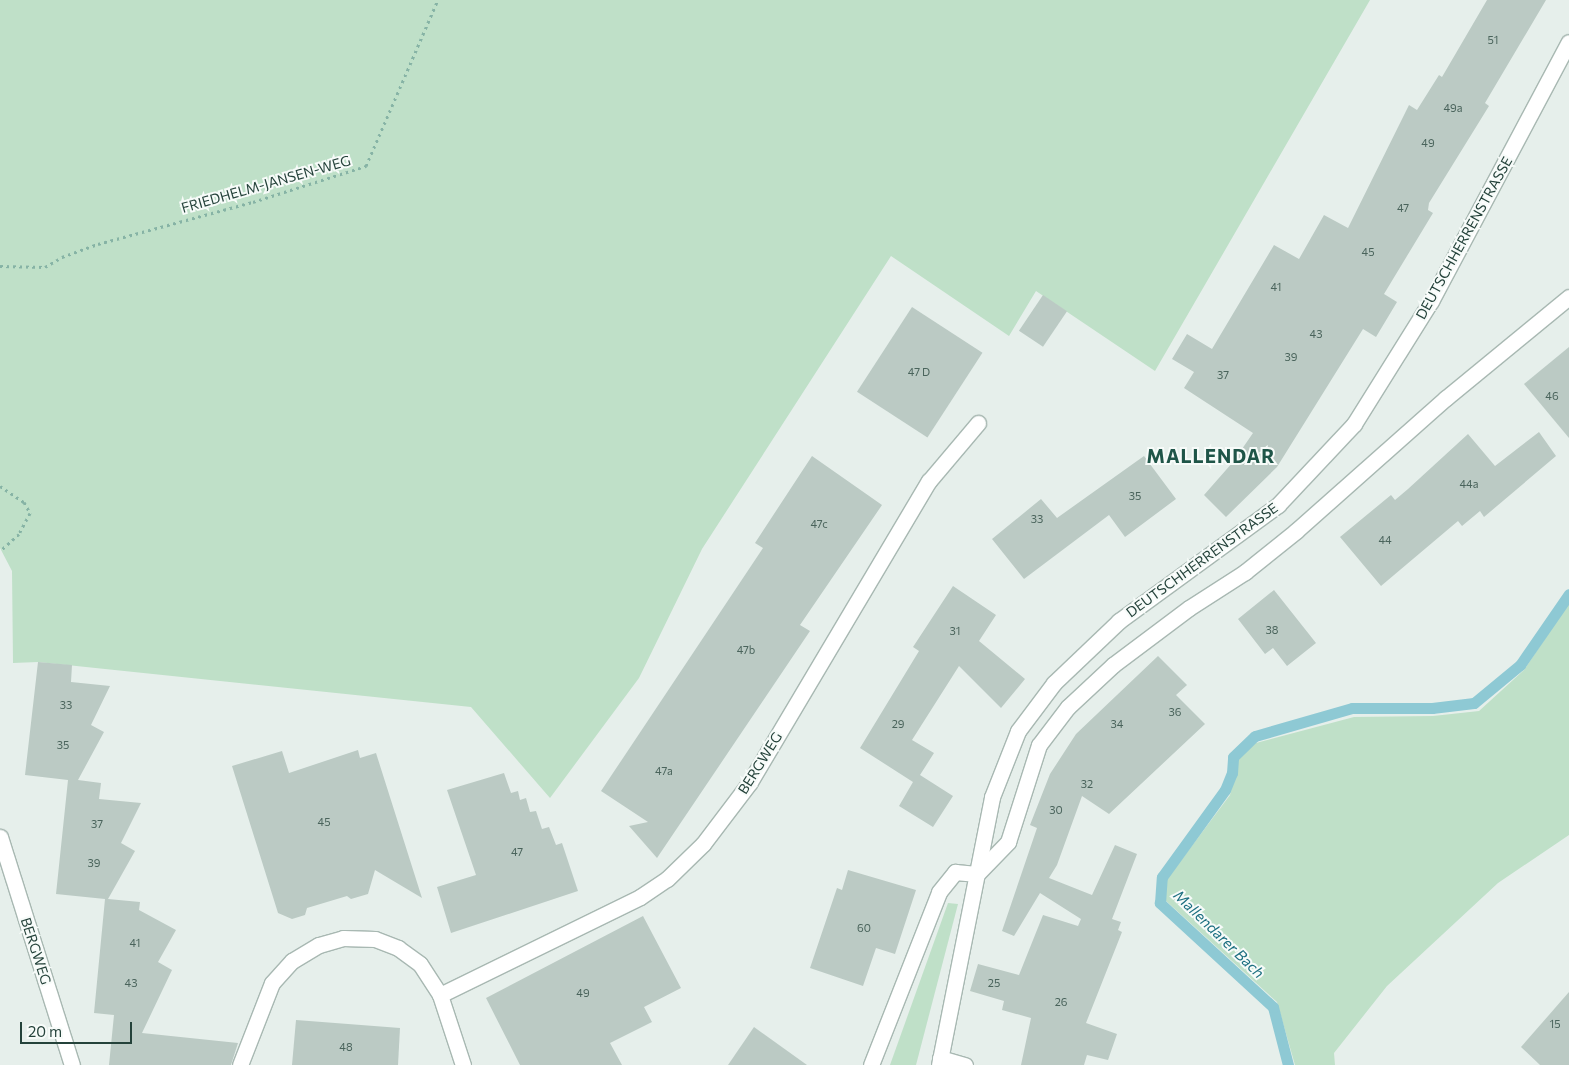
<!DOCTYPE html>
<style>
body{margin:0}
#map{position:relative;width:1569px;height:1065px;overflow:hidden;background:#e6efeb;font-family:Commissioner,sans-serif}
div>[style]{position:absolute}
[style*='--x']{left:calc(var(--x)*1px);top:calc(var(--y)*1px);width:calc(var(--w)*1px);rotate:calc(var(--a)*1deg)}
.green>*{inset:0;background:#bfe0c8}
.stream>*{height:11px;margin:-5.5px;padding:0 5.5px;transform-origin:5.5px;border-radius:5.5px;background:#8ec9d4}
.building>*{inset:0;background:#bbcac4;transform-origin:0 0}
.path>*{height:3px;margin-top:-1.5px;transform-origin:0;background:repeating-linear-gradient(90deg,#86b3a5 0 2.5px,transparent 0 6.5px)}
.roads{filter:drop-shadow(1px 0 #a8b8b2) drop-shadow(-1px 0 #a8b8b2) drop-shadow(0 1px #a8b8b2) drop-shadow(0 -1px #a8b8b2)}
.lane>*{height:15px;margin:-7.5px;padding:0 7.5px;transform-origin:7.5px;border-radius:7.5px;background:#fff}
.street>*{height:15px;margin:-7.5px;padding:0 7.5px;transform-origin:7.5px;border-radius:7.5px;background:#fff}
span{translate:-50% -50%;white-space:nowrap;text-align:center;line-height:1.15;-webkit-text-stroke:4px #f7fbf9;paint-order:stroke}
.number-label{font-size:11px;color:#4a645c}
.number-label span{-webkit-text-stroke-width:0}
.street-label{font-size:14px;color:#24423a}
.water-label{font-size:15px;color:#1c6f80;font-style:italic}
.district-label{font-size:19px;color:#1f5548;font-weight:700;letter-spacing:1px}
.scale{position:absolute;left:20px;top:1022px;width:112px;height:22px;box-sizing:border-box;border:2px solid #24423a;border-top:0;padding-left:6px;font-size:15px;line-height:18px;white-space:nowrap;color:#24423a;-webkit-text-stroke:4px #f7fbf9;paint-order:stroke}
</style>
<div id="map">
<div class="green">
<i style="clip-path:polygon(0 0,1370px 0,1155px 371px,1036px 291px,1009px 336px,891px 256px,702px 549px,639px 678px,550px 798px,471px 707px,38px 662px,13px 663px,12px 571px,0 548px)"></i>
<i style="clip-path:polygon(1569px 603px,1569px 835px,1498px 883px,1387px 986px,1334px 1053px,1335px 1065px,1295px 1065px,1277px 1002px,1165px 900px,1167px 879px,1230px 795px,1239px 756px,1256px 743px,1354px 717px,1433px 716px,1479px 711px,1524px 670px)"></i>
<i style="clip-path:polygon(948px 903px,958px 904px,916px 1065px,890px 1065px)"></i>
</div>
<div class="stream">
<i style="--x:1288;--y:1065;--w:60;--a:-104.5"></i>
<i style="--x:1273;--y:1007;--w:154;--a:-137.4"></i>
<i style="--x:1160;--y:903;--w:26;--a:-86"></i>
<i style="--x:1162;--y:877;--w:107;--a:-54.1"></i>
<i style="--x:1225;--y:790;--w:18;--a:-68"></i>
<i style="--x:1232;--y:773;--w:16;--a:-86"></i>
<i style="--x:1233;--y:757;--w:30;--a:-44"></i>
<i style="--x:1255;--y:736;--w:101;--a:-16.1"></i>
<i style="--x:1352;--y:708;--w:80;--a:0"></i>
<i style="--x:1432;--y:708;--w:42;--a:-6.8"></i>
<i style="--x:1474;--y:703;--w:60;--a:-39.6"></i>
<i style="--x:1520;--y:665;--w:86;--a:-55.4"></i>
</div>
<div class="building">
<i style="clip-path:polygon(1487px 0,1546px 0,1485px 103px,1489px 106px,1429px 203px,1428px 210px,1433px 213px,1384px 294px,1397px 302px,1376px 337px,1363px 329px,1277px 467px,1226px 517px,1204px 495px,1233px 462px,1253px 433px,1184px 388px,1194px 372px,1172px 359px,1187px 334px,1212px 349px,1274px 245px,1299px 259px,1324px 215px,1348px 228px,1409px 105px,1417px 110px,1439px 75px,1442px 77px)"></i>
<i style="left:1043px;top:295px;width:29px;height:43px;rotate:34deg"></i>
<i style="left:912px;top:307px;width:84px;height:101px;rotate:33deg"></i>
<i style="clip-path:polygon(1569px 347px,1569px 438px,1524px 384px)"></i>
<i style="clip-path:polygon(1539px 432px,1556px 456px,1484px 517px,1480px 511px,1462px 526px,1458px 521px,1381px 586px,1340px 537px,1391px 495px,1395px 500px,1408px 489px,1468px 434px,1495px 466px)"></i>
<i style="clip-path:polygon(812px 456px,882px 505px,800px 625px,810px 631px,657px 858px,629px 826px,648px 822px,601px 791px,763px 548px,755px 543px)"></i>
<i style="clip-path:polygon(1144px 456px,1176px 499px,1125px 537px,1109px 515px,1024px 579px,992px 539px,1041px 499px,1057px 518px)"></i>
<i style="clip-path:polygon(953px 586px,996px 615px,979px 641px,1025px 679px,1001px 708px,959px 666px,912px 740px,934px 753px,920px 775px,953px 796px,933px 827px,899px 806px,913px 782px,860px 748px,919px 651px,913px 647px)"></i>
<i style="clip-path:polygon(1274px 590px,1316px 643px,1287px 666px,1273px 648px,1265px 654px,1238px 619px)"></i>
<i style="clip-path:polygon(1158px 656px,1187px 685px,1176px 695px,1205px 724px,1109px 814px,1082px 796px,1057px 865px,1049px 878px,1092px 895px,1115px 845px,1137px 854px,1112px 919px,1121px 922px,1118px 930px,1122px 932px,1086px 1023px,1117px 1034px,1108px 1060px,1087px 1055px,1084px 1065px,1021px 1065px,1031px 1018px,1002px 1010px,1004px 1001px,970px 991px,978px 964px,1019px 975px,1043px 915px,1078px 926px,1081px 919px,1040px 893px,1014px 936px,1002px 931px,1037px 828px,1030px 825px,1050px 774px,1076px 734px)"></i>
<i style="clip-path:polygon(38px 662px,72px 665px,71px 682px,110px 686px,91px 725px,104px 732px,78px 780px,101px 783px,99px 799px,141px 803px,121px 843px,135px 851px,108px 899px,140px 902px,139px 910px,176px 930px,158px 962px,172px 970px,142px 1033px,238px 1043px,231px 1065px,109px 1065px,114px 1015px,94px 1013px,105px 899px,56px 894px,68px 780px,25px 775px)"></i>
<i style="clip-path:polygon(358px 750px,360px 758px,376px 753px,422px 898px,375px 870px,368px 894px,351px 899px,347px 896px,307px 908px,305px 915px,292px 919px,278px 913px,232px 766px,282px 751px,289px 773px)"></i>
<i style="clip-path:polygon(504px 773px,511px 793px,518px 791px,520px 800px,526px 798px,530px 812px,536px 811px,542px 829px,549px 827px,556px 845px,562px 843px,578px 891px,451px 933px,437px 887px,476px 875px,447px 790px)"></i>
<i style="clip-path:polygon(848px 870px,916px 890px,895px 954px,876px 948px,863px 986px,810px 968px,837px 888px,842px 890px)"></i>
<i style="clip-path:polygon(643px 916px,681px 988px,644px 1007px,652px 1022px,610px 1043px,622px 1065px,520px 1065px,486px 998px)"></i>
<i style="clip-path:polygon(1569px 992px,1569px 1065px,1540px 1065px,1521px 1047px)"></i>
<i style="clip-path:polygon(296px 1020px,400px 1028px,398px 1065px,292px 1065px)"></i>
<i style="clip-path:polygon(754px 1027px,807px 1065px,728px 1065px)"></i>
</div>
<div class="path">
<i style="--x:0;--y:266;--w:45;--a:1.3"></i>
<i style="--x:45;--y:267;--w:20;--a:-30"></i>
<i style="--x:62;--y:257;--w:38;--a:-20"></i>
<i style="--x:98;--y:244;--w:161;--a:-15.2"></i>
<i style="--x:253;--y:202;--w:119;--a:-17.7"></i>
<i style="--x:366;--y:166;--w:181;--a:-66.6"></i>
<i style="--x:0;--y:486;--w:29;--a:34"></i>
<i style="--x:24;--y:502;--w:13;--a:61"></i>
<i style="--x:30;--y:513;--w:24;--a:118"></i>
<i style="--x:19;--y:534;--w:25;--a:138"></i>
</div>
<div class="roads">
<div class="lane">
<i style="--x:977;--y:874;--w:45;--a:-45.9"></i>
<i style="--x:1008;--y:842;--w:102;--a:-72.3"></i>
<i style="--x:1039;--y:745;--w:48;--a:-52.7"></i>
<i style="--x:1068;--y:707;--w:62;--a:-43"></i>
<i style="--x:1113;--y:665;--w:95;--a:-36.9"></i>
<i style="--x:1189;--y:608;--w:67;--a:-32.7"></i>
<i style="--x:1245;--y:572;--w:65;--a:-38.8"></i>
<i style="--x:1296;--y:531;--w:200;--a:-41.6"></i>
<i style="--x:1446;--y:398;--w:159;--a:-39.4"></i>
<i style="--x:440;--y:995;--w:223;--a:-26.1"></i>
<i style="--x:640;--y:897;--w:32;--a:-34"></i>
<i style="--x:667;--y:879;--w:50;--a:-44.2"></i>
<i style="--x:703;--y:844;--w:78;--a:-52.8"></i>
<i style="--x:750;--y:782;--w:350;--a:-59.3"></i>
<i style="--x:929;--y:481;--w:76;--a:-49.8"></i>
<i style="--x:940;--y:1058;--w:26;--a:16"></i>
</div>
<div class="street">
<i style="--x:0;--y:837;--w:239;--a:72.5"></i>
<i style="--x:240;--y:1065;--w:88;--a:-68.7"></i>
<i style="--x:272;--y:983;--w:30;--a:-48"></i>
<i style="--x:292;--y:961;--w:31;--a:-31"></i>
<i style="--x:319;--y:945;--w:25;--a:-16"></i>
<i style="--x:343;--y:938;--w:32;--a:2"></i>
<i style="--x:375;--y:939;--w:25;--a:21"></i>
<i style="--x:398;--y:948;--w:27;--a:36"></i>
<i style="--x:420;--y:964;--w:37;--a:57"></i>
<i style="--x:440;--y:995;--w:74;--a:71.8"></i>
<i style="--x:871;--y:1065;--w:186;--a:-68.5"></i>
<i style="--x:939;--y:892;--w:26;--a:-51"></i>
<i style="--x:955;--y:872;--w:22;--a:5"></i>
<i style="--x:939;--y:1065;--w:273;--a:-78.8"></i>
<i style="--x:992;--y:797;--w:71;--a:-68.5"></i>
<i style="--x:1018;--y:731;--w:60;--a:-53.1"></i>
<i style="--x:1054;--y:683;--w:90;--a:-43.6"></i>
<i style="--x:1119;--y:621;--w:197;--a:-36.1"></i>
<i style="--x:1278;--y:505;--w:111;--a:-46.8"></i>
<i style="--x:1354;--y:424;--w:145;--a:-58"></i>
<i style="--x:1431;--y:301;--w:293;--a:-62"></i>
</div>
</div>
<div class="number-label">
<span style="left:1493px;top:40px">51</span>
<span style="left:1453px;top:108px">49a</span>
<span style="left:1428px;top:143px">49</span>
<span style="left:1403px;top:208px">47</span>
<span style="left:1368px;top:252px">45</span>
<span style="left:1276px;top:287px">41</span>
<span style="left:1316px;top:334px">43</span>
<span style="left:1291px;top:357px">39</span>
<span style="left:919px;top:372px">47 D</span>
<span style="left:1223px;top:375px">37</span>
<span style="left:1552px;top:396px">46</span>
<span style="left:1469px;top:484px">44a</span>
<span style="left:1135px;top:496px">35</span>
<span style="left:1037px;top:519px">33</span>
<span style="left:819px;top:524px">47c</span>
<span style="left:1385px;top:540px">44</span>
<span style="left:1272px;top:630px">38</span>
<span style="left:955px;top:631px">31</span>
<span style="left:746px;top:650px">47b</span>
<span style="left:66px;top:705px">33</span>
<span style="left:1175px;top:712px">36</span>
<span style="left:898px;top:724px">29</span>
<span style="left:1117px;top:724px">34</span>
<span style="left:63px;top:745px">35</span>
<span style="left:664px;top:771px">47a</span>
<span style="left:1087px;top:784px">32</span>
<span style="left:1056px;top:810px">30</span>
<span style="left:324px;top:822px">45</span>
<span style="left:97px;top:824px">37</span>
<span style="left:517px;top:852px">47</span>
<span style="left:94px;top:863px">39</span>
<span style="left:864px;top:928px">60</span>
<span style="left:135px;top:943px">41</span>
<span style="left:131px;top:983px">43</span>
<span style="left:994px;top:983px">25</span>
<span style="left:583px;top:993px">49</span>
<span style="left:1061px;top:1002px">26</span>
<span style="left:1555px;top:1024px">15</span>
<span style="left:346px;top:1047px">48</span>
</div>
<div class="street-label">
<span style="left:266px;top:184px;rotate:-16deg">FRIEDHELM-JANSEN-WEG</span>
<span style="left:1464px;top:238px;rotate:-61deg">DEUTSCHHERRENSTRASSE</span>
<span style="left:1202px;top:560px;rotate:-36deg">DEUTSCHHERRENSTRASSE</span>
<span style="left:760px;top:763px;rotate:-58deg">BERGWEG</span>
<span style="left:36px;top:951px;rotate:72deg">BERGWEG</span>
</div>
<div class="water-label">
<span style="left:1219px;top:934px;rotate:44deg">Mallendarer Bach</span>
</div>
<div class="district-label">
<span style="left:1211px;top:456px">MALLENDAR</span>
</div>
<div class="scale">20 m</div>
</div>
